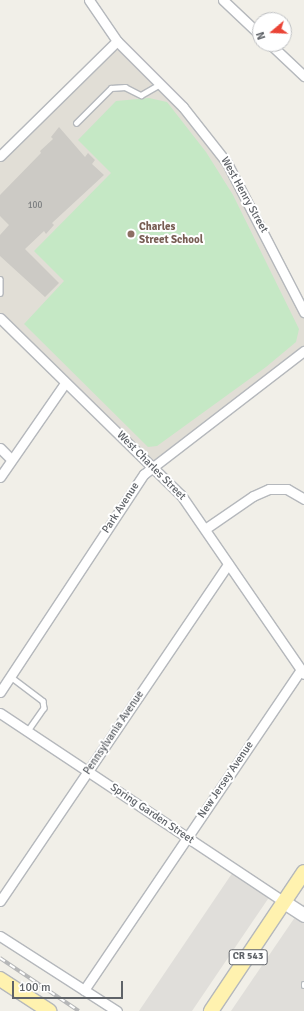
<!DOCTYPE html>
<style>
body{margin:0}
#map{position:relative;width:304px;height:1011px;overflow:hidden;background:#f1efe8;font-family:Signika,sans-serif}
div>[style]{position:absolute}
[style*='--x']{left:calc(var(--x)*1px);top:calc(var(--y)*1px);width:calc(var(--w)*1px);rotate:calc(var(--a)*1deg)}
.industrial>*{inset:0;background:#e0deda}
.education>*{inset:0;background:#e1ded6}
.green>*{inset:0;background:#c5e8c5}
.building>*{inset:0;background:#cccac5}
.roads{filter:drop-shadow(1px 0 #b5b8bc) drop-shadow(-1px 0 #b5b8bc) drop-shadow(0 1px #b5b8bc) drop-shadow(0 -1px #b5b8bc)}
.lane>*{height:4.5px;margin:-2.25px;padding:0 2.25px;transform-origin:2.25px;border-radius:2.25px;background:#fff}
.street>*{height:9px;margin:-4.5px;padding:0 4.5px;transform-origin:4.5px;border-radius:4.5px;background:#fff}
.secondary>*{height:13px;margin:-6.5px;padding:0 6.5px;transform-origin:6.5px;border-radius:6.5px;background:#fff}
.primary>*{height:14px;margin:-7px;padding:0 7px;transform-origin:7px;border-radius:7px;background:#fff2af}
.rail>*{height:3.5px;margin-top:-1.75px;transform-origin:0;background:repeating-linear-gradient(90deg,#fff 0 6px,#b6b7b8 0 12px);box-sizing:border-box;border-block:1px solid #b6b7b8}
.dots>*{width:11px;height:11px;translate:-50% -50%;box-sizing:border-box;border:2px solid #fff;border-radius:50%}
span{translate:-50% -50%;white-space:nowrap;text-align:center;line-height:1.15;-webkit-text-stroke:4px #fff;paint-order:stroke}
.number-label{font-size:9px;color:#7a7d7f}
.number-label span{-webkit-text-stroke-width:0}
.shield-label span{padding:1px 3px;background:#fff;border:1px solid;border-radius:3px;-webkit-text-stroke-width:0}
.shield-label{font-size:10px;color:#5f6368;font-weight:700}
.street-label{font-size:11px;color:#5f6368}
.education-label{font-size:11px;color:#785e54;font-weight:700}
.left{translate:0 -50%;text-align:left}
.north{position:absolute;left:252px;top:12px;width:40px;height:40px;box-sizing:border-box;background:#fff;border:1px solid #bfc1c3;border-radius:50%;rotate:251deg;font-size:11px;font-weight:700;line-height:16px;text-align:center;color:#5f6368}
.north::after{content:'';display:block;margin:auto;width:14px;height:18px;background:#ea4335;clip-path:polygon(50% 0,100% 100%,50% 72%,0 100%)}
.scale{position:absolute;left:12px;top:981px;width:111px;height:18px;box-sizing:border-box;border:2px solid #5f6368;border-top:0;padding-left:5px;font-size:12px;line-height:14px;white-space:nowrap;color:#5f6368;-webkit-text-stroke:3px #fff;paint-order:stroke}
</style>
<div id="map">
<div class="industrial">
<i style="clip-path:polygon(235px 869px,272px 893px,192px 1011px,139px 1011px)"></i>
<i style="clip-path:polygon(304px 904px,304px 1011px,231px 1011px)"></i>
</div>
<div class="education">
<i style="clip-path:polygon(117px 41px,216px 147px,304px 313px,304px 351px,153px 465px,0 318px,0 156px)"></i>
</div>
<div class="green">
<i style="clip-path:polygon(149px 98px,167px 102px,206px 152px,233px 195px,299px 329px,296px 342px,266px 367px,157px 446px,148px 447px,24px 324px,64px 281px,34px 251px,111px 173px,78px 140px,116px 101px)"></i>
</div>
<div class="building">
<i style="clip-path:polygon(59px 127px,85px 157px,88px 153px,95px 160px,92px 164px,104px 175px,52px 223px,54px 225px,46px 234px,44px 231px,25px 249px,59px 283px,45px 297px,0 256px,0 235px,9px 225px,0 216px,0 195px,41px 153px,40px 151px,53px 139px,51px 137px)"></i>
</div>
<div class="roads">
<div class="lane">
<i style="--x:76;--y:123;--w:49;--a:-45"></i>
<i style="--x:111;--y:88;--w:14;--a:-4"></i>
<i style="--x:125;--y:87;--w:18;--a:27"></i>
<i style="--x:141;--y:95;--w:22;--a:-30"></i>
<i style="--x:0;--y:279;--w:14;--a:90"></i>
<i style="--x:10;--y:676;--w:41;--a:37.1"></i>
<i style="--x:43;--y:701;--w:7;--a:82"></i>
<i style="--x:44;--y:708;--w:28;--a:125"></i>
<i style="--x:304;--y:984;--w:1;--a:90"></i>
</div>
<div class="street">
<i style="--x:89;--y:0;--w:50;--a:55.7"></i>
<i style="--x:117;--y:41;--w:93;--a:45"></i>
<i style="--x:183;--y:107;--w:71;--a:51.8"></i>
<i style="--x:227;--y:163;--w:168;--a:62.7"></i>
<i style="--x:223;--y:0;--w:51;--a:43.4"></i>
<i style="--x:270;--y:44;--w:47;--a:43.3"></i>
<i style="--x:0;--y:156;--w:164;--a:-44.5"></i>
<i style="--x:0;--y:318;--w:253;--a:44.4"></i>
<i style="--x:181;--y:495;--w:217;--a:55.5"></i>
<i style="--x:0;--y:448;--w:16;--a:45"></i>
<i style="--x:0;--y:477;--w:114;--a:-55.3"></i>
<i style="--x:205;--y:529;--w:58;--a:-34.5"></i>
<i style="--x:253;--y:496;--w:17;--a:-24"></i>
<i style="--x:269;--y:489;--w:18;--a:0"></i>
<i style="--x:287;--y:489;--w:20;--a:30"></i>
<i style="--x:0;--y:692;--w:261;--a:-56.6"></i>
<i style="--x:144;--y:474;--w:202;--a:-37.6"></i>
<i style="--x:0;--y:713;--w:341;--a:33.6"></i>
<i style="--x:0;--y:901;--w:407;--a:-55.9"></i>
<i style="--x:0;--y:936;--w:139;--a:32.7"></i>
<i style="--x:84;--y:990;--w:387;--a:-55.9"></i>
</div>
<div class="secondary">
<i style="--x:284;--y:902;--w:24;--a:33"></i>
</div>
<div class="primary">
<i style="--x:0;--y:979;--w:59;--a:33.1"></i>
<i style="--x:211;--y:1011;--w:167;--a:-56.2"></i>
</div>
</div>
<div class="rail">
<i style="--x:0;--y:958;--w:95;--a:33.9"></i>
</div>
<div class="dots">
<i style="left:131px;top:234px;background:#8d6e63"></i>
</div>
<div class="number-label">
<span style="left:35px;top:206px">100</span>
</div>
<div class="shield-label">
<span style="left:248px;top:957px">CR 543</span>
</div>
<div class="street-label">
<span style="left:244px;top:195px;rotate:61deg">West Henry Street</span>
<span style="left:151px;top:466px;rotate:45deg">West Charles Street</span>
<span style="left:121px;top:508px;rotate:-57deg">Park Avenue</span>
<span style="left:114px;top:733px;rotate:-56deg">Pennsylvania Avenue</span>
<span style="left:226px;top:780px;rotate:-56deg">New Jersey Avenue</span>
<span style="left:152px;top:814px;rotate:34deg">Spring Garden Street</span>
</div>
<div class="education-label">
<span class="left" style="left:139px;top:234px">Charles<br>Street School</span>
</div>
<div class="north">N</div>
<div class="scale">100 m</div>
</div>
